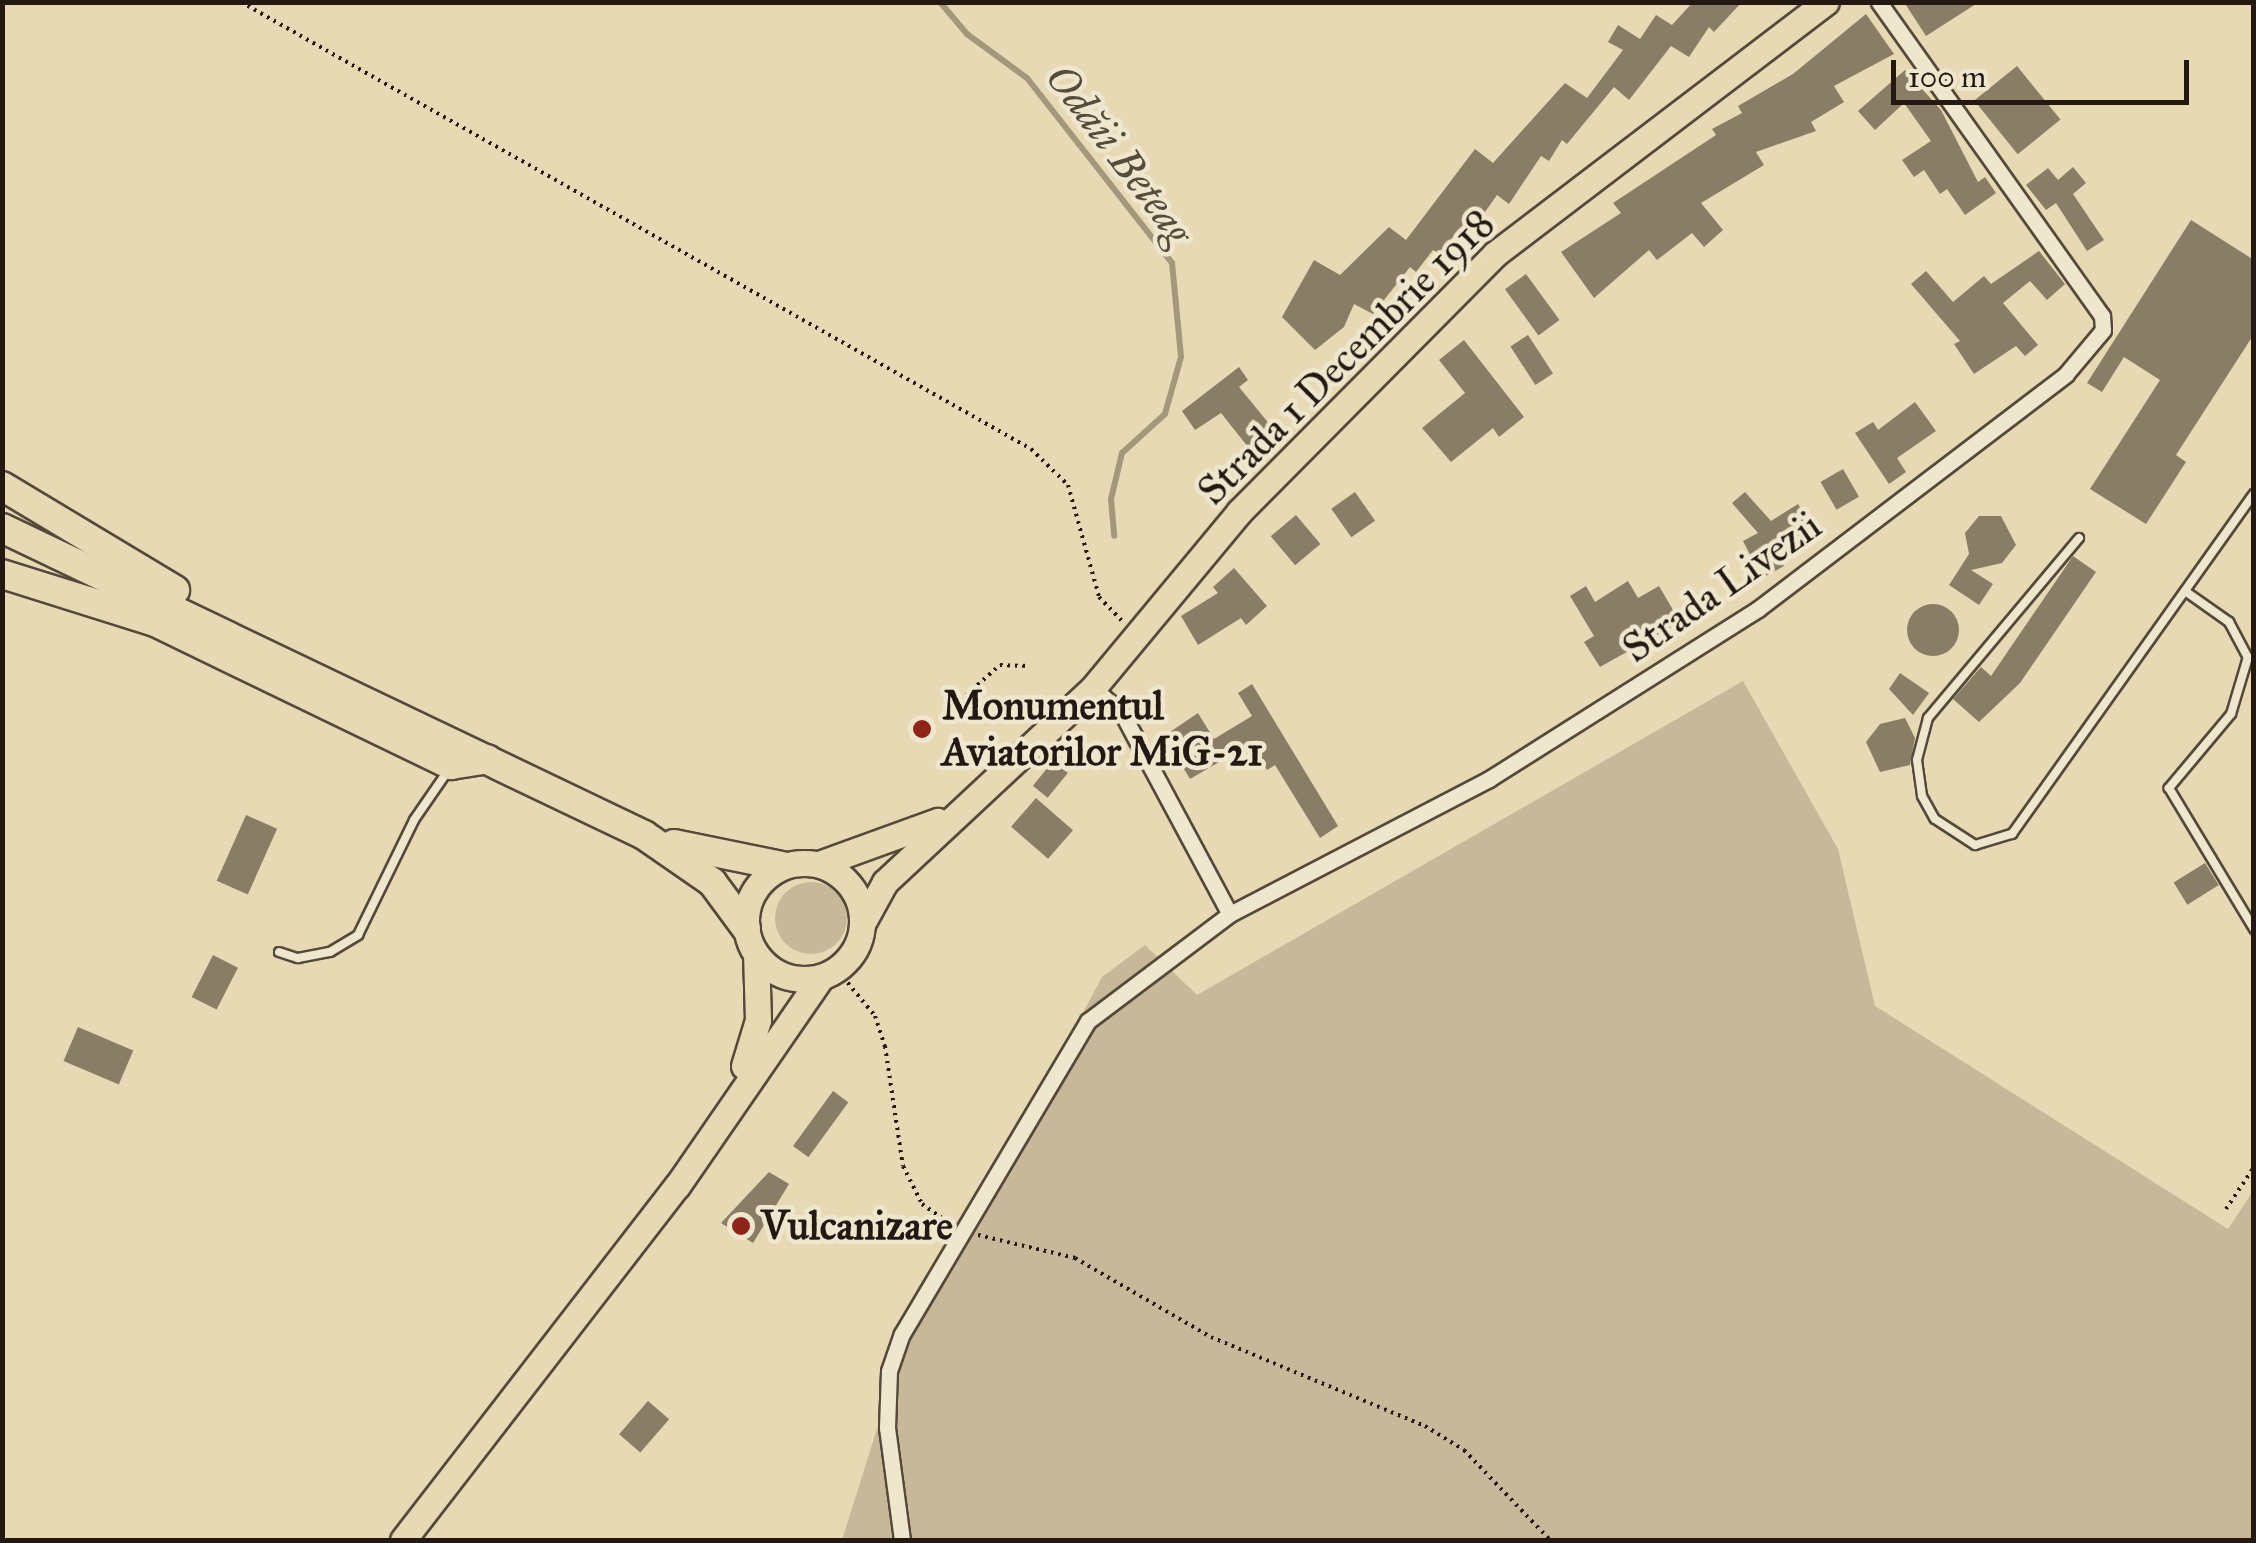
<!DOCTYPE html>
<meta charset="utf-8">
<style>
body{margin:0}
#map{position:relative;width:2256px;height:1543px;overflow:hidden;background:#e7d9b3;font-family:"IM FELL Great Primer",serif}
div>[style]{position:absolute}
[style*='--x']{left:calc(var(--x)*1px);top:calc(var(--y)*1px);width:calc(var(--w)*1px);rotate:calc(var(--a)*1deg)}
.green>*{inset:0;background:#c6b898}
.round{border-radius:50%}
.stream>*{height:6px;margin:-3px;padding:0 3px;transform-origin:3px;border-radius:3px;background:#a4987c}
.building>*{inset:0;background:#897d66;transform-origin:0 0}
.path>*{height:4px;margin-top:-2px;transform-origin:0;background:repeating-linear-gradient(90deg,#231912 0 2.5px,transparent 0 7.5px)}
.roads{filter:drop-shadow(2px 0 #54493a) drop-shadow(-2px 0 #54493a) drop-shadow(0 2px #54493a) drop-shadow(0 -2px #54493a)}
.lane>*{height:8px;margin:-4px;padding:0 4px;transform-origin:4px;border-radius:4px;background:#efe6ce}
.street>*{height:15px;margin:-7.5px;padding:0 7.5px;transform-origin:7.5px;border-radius:7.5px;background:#efe6ce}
.primary>*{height:25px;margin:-12.5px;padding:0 12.5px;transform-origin:12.5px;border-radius:12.5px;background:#e7d9b3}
.primary>.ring{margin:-12.5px;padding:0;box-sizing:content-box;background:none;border:25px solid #e7d9b3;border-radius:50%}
.highway>*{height:28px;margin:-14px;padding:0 14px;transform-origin:14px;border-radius:14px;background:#e7d9b3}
.dots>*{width:28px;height:28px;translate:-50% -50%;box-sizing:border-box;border:5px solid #efe6ce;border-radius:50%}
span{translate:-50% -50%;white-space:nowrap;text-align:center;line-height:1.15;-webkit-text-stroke:9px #efe6ce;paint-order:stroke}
.street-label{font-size:40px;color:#231912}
.poi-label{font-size:40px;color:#231912;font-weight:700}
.left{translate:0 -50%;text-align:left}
.water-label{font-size:42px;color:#574c3c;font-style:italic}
.frame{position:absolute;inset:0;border:5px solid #231912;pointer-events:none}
.scale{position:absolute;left:1891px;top:60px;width:298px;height:45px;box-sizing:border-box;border:5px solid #231912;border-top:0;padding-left:12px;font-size:30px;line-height:35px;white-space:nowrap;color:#231912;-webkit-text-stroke:8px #efe6ce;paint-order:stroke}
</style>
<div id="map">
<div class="green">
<i style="clip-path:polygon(1743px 681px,1838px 849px,1875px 1006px,2228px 1229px,2253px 1191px,2253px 1540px,842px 1540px,901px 1353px,1102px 977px,1145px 945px,1197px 995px)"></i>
<i class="round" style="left:775px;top:882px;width:72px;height:72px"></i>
</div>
<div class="stream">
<i style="--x:940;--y:2;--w:42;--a:49.8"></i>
<i style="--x:967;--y:34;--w:74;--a:36.3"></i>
<i style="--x:1027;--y:78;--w:235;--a:51.9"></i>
<i style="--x:1172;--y:263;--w:94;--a:84.5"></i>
<i style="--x:1181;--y:357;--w:59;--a:105.7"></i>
<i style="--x:1165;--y:414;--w:58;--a:137.8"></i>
<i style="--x:1122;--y:453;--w:47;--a:103.4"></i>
<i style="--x:1111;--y:499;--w:37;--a:85"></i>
</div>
<div class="building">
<i style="clip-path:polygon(1693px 2px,1742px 2px,1714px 32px,1709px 27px,1689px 57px,1671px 46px,1629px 100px,1614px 87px,1567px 144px,1562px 140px,1549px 161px,1541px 156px,1509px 204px,1497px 195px,1468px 236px,1459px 229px,1440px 254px,1433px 250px,1416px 272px,1410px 267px,1373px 314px,1354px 304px,1344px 327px,1315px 350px,1282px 317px,1314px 260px,1340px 275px,1389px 227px,1406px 240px,1475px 149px,1493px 163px,1565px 83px,1587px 98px,1623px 50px,1608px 42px,1618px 25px,1640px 39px,1656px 15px,1672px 25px)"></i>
<i style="clip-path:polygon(1904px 2px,1979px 2px,1926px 36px)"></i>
<i style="clip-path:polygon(1866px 14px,1894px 54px,1834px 86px,1844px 102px,1811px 122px,1816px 131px,1756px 152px,1764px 165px,1701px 203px,1723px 230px,1704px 247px,1692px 233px,1657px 260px,1649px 250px,1594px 298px,1561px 252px,1621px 213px,1613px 203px,1716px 135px,1712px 129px,1742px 113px,1738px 106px,1793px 74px)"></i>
<i style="left:2017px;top:66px;width:69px;height:55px;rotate:51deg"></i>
<i style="clip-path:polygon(1905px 70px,1941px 110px,1978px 182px,1985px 177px,1996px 193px,1965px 215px,1947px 189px,1940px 194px,1924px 170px,1914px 177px,1902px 160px,1931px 141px,1904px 103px,1875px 130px,1858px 111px)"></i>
<i style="clip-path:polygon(2073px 167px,2086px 183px,2073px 194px,2104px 240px,2087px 251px,2056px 203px,2046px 210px,2026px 185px,2048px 168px,2058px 180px)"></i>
<i style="clip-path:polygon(2191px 220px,2254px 260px,2254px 334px,2176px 455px,2186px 462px,2146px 524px,2090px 489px,2160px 380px,2124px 357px,2102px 392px,2087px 383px)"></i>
<i style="clip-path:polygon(2039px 251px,2065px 284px,2047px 300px,2030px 281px,2003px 303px,2038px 345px,2025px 356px,2016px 346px,1974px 374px,1954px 344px,1960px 341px,1911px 284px,1926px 271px,1953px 302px,1984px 276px,1991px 284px)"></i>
<i style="left:1526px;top:274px;width:57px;height:26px;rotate:54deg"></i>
<i style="left:1528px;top:335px;width:46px;height:21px;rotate:57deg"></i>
<i style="clip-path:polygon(1464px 340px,1524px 417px,1499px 437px,1493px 428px,1451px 462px,1422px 428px,1465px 393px,1439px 360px)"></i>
<i style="clip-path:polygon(1239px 367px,1248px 380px,1239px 387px,1276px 432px,1252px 452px,1221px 413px,1195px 430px,1182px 411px)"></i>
<i style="clip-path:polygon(1915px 402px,1936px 431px,1897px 458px,1906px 472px,1889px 484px,1855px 433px,1873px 422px,1878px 430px)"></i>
<i style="left:1843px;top:469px;width:32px;height:26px;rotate:60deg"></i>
<i style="left:1355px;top:492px;width:35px;height:29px;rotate:55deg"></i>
<i style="clip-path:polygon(1745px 492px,1771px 521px,1798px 504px,1816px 532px,1778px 555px,1784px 566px,1762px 578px,1743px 541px,1758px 533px,1732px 503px)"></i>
<i style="left:1296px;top:515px;width:38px;height:33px;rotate:50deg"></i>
<i style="clip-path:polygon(1979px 516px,2001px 516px,2016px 545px,2002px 563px,1971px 570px,1993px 584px,1979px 605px,1949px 585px,1969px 554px,1965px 533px)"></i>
<i style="clip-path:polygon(2073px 556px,2096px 572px,2020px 683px,1979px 722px,1953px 699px,1981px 667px,1991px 676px)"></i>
<i style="clip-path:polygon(1234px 568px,1267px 606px,1246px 625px,1241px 618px,1198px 645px,1181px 616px,1218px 593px,1213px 587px)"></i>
<i style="clip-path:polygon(1628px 581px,1638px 598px,1659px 586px,1680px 622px,1600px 667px,1584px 642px,1594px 636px,1570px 596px,1586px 586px,1595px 602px)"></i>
<i class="round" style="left:1907px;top:604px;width:52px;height:52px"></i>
<i style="clip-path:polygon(1900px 673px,1929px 693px,1913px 715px,1889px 689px)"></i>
<i style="clip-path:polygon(1252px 684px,1338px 826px,1320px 838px,1275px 765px,1267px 770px,1250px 744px,1190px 779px,1178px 759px,1185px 756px,1170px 732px,1198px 713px,1214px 739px,1252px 716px,1238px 693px)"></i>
<i style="clip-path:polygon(1905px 718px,1915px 738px,1910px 765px,1880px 772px,1866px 742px,1880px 724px)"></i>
<i style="left:1053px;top:761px;width:19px;height:32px;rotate:39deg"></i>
<i style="left:1036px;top:798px;width:49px;height:38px;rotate:41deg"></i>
<i style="left:246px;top:815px;width:34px;height:72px;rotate:24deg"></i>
<i style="left:2205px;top:863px;width:26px;height:37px;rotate:58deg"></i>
<i style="left:213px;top:955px;width:28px;height:47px;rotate:27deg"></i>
<i style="left:78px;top:1027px;width:60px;height:37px;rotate:23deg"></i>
<i style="left:833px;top:1091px;width:19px;height:68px;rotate:36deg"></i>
<i style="clip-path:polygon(769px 1172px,789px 1184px,753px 1243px,721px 1223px)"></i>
<i style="left:648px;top:1401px;width:28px;height:44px;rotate:41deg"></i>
</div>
<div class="path">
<i style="--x:241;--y:2;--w:908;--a:29.5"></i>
<i style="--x:1031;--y:449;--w:52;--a:44.2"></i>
<i style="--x:1068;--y:485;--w:116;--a:74.5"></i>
<i style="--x:1099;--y:597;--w:33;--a:46"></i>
<i style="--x:944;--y:715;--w:75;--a:-41.8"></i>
<i style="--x:1000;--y:665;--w:30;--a:2"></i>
<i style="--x:843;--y:977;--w:50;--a:50.6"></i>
<i style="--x:875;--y:1016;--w:32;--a:72"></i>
<i style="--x:885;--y:1046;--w:121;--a:81.5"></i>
<i style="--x:903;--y:1166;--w:42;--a:63.4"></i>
<i style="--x:922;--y:1204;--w:35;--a:35"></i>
<i style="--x:2226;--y:1209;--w:50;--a:-56.3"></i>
<i style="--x:978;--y:1235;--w:100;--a:13.3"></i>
<i style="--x:1075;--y:1258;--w:157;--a:30.2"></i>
<i style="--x:1211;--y:1337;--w:232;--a:22.6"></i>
<i style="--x:1425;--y:1426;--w:46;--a:31.6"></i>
<i style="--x:1464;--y:1450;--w:124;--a:46.3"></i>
</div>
<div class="roads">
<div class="lane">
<i style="--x:2079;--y:538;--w:235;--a:130"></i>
<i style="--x:1928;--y:718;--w:43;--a:104.7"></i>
<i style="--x:1917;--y:760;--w:36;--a:82"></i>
<i style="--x:1922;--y:796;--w:26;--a:61"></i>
<i style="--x:1935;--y:819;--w:48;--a:33"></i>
<i style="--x:1975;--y:845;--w:39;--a:-17"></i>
<i style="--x:2012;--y:834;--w:417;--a:-54.6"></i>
<i style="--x:2185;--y:591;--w:54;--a:35.2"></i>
<i style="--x:2229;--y:622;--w:40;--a:62"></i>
<i style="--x:2248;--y:657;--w:59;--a:106.6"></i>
<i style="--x:2231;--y:714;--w:97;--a:130"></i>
<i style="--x:2169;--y:788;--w:165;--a:58.9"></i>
<i style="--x:279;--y:952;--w:20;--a:18"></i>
<i style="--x:298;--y:958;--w:33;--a:-11"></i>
<i style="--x:330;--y:952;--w:33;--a:-31"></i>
<i style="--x:358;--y:935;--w:128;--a:-64"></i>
<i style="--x:414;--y:820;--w:62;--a:-55.5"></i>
</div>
<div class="street">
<i style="--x:1093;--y:688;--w:38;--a:41"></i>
<i style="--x:1122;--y:713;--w:228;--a:61.8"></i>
<i style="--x:1230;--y:914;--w:292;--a:-27.5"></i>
<i style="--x:1489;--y:779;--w:318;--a:-32.3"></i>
<i style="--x:1758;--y:609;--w:387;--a:-37.3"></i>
<i style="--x:2066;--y:374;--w:57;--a:-49.9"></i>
<i style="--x:2103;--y:330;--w:14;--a:-94"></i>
<i style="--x:2102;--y:316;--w:385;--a:-125.4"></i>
<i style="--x:902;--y:1540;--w:113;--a:-97.6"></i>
<i style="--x:887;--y:1428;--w:57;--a:-88"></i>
<i style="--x:889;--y:1371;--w:39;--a:-71"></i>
<i style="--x:902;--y:1334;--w:364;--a:-59.3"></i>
<i style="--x:1088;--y:1021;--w:178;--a:-37"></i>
</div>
<div class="primary">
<i class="ring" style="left:746px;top:863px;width:91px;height:91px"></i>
<i style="--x:819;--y:864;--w:126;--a:-20"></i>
<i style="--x:862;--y:924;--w:48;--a:-61.3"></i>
<i style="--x:885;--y:882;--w:284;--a:-43"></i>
<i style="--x:1093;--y:688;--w:229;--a:-50.3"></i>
<i style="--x:1239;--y:512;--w:363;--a:-45.2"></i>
<i style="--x:1495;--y:254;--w:416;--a:-37.3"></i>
<i style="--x:744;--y:1066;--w:48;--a:-73.1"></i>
<i style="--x:758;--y:1020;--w:66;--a:-91.7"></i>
<i style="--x:403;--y:1540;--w:448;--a:-52.3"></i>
<i style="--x:677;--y:1186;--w:254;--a:-55.4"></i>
</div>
<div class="highway">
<i style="--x:2;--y:486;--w:202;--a:31"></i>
<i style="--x:2;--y:528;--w:712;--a:25.56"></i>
<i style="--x:644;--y:835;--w:83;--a:34.7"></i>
<i style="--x:712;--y:882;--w:57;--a:53.5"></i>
<i style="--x:2;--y:574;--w:160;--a:17.4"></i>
<i style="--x:155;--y:622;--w:329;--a:25.8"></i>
<i style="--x:451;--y:765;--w:37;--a:-9"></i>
<i style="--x:674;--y:844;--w:110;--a:11.5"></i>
</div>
</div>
<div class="dots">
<i style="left:922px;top:729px;background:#8f2418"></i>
<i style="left:741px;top:1226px;background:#8f2418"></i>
</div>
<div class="street-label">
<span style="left:1346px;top:357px;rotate:-45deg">Strada 1 Decembrie 1918</span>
<span style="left:1722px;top:587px;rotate:-35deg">Strada Livezii</span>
</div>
<div class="poi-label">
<span class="left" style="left:942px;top:729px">Monumentul<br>Aviatorilor MiG-21</span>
<span class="left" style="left:761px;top:1226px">Vulcanizare</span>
</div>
<div class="water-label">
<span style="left:1120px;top:154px;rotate:53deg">Odăii Beteag</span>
</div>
<div class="frame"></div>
<div class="scale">100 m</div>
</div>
